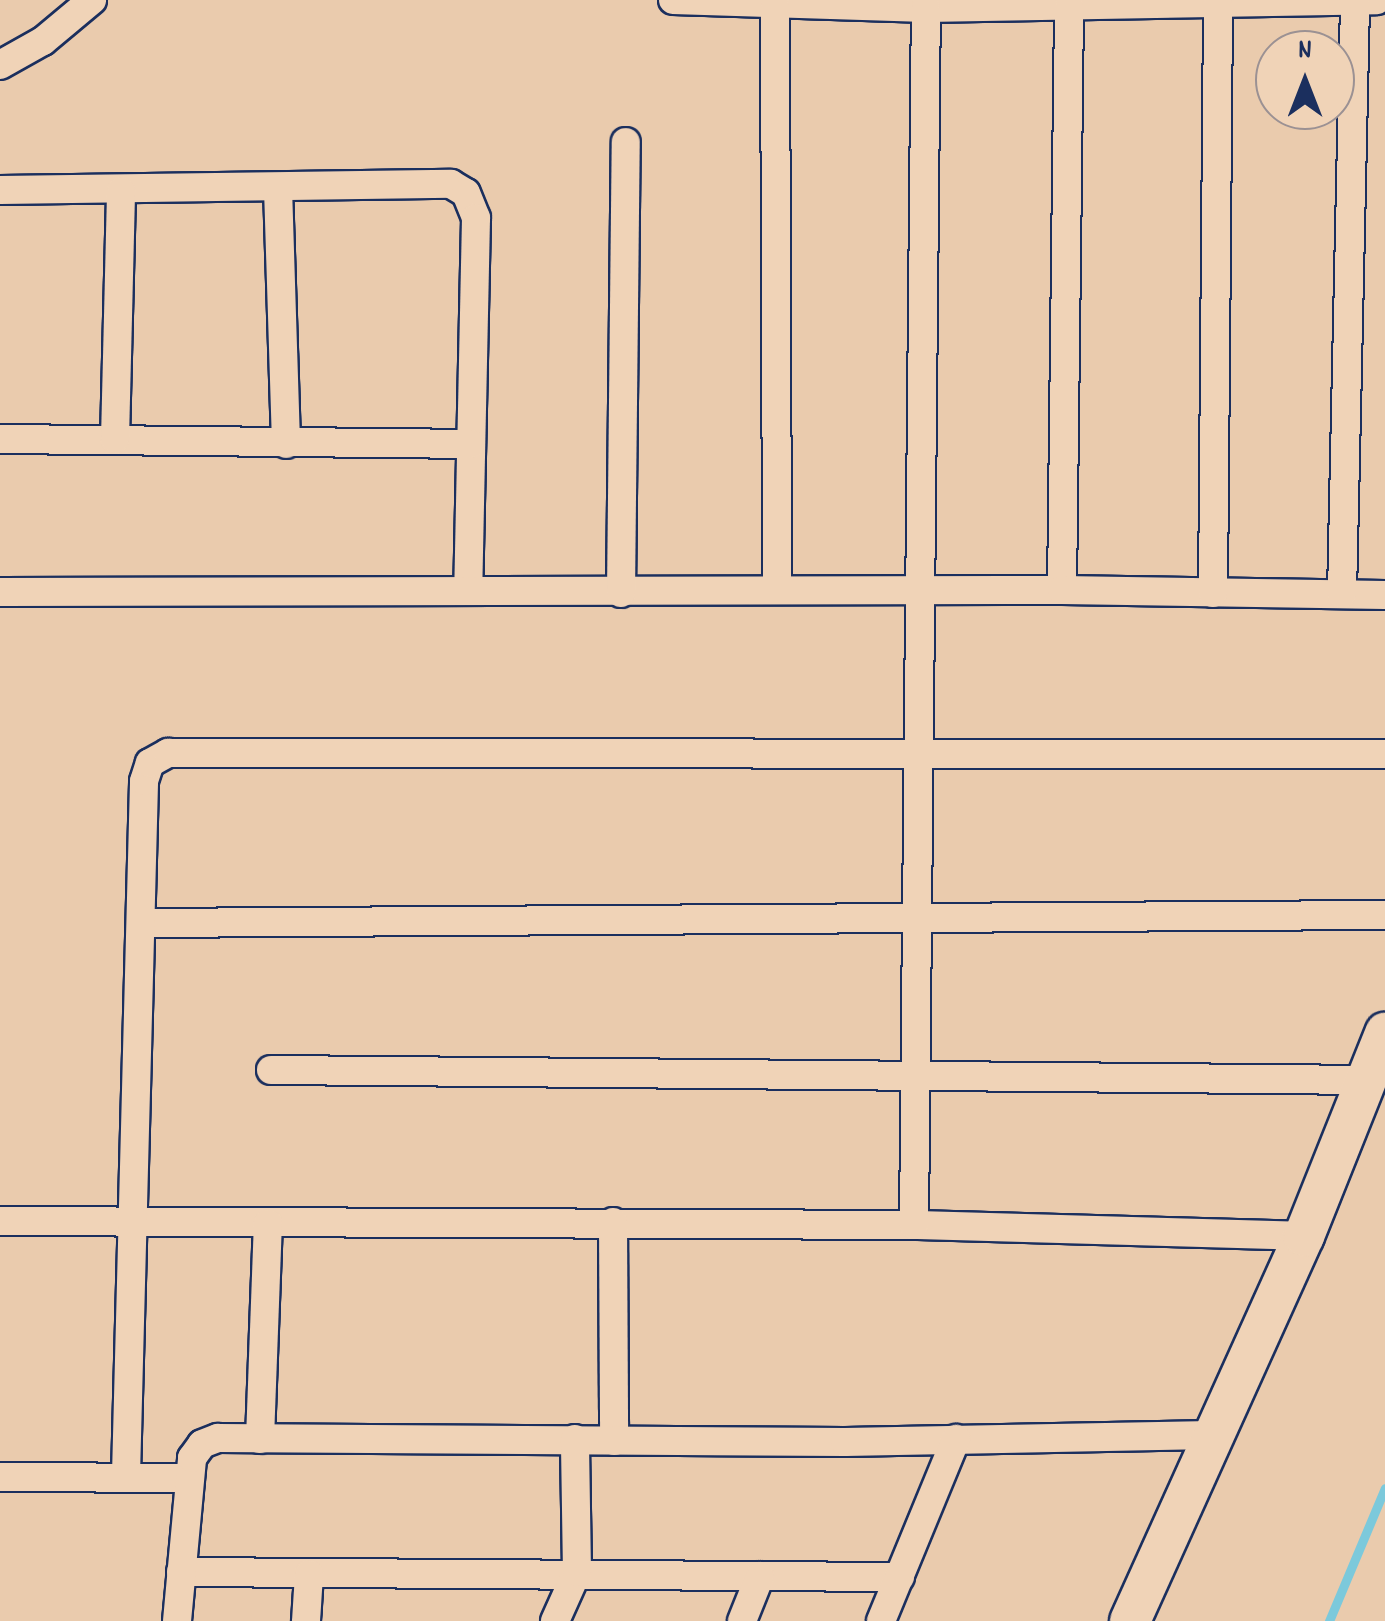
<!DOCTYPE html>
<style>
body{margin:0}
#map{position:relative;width:1385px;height:1621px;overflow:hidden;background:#eacbad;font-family:Dekko,sans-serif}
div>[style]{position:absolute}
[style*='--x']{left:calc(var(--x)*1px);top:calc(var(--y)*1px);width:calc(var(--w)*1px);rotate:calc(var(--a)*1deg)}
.stream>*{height:9px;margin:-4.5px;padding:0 4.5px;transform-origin:4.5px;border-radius:4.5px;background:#7cc9db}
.roads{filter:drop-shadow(2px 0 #1b2f5e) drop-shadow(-2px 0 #1b2f5e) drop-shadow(0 2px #1b2f5e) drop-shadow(0 -2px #1b2f5e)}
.street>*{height:28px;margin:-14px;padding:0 14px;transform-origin:14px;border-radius:14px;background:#f0d3b7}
.secondary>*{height:40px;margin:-20px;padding:0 20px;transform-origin:20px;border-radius:20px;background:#f0d3b7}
span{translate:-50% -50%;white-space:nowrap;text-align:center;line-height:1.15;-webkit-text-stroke:8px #f0d3b7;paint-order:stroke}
.north{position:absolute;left:1255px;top:30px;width:100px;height:100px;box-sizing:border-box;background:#f0d3b7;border:2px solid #9b9193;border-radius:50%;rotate:0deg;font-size:28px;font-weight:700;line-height:40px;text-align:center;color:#1b2f5e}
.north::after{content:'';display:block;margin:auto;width:35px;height:45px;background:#1b2f5e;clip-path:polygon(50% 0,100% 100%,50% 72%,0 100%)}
</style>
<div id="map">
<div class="stream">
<i style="--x:1329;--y:1621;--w:144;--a:-67.2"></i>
</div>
<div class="roads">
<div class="street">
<i style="--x:673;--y:0;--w:253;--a:1.8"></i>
<i style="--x:926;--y:8;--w:451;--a:-1"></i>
<i style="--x:775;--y:5;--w:585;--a:89.8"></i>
<i style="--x:0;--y:65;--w:49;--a:-29.2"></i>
<i style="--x:43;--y:41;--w:64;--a:-39.9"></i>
<i style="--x:278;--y:188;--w:256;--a:88.2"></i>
<i style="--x:0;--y:190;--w:451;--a:-0.8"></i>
<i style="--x:451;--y:184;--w:17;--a:31"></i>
<i style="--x:466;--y:193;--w:27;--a:68"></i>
<i style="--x:476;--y:218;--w:372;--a:91.2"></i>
<i style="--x:0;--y:439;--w:470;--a:0.6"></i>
<i style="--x:115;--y:439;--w:248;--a:-88.6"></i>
<i style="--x:1062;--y:590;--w:584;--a:-89.31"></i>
<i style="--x:0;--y:592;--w:1062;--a:-0.11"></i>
<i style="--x:1062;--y:590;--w:323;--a:0.9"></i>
<i style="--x:621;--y:593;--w:451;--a:-89.4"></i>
<i style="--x:1213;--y:593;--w:590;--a:-89.51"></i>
<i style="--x:1342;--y:594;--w:593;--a:-88.74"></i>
<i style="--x:142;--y:923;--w:1243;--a:-0.37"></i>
<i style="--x:271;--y:1070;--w:1094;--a:0.52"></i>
<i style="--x:0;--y:1221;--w:914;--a:0.25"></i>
<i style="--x:914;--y:1225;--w:390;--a:1.6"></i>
<i style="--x:613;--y:1222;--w:219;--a:89.7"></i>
<i style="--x:914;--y:1225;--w:1217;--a:-89.44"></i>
<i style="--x:260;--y:1439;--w:216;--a:-87.9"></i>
<i style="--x:126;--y:1475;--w:694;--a:-88.51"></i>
<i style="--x:144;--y:781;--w:19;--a:-72"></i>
<i style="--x:150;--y:763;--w:21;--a:-29"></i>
<i style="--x:168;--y:753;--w:1217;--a:0.05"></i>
<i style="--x:0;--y:1477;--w:189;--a:0.3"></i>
<i style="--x:181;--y:1572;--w:719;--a:0.4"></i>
<i style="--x:177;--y:1621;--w:164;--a:-84.7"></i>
<i style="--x:192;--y:1458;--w:17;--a:-54"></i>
<i style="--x:202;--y:1444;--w:17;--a:-21"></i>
<i style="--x:218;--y:1438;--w:627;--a:0.37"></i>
<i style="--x:845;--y:1442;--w:366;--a:-1.1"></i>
<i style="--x:306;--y:1621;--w:47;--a:-86.3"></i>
<i style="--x:555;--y:1621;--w:54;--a:-65.8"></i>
<i style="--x:577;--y:1572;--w:133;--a:-90.9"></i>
<i style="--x:742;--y:1621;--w:48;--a:-68.2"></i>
<i style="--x:881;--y:1621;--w:197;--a:-67.6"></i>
</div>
<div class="secondary">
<i style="--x:1130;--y:1621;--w:422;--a:-65.7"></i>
<i style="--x:1304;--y:1236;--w:219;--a:-68.2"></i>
</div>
</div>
<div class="north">N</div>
</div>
